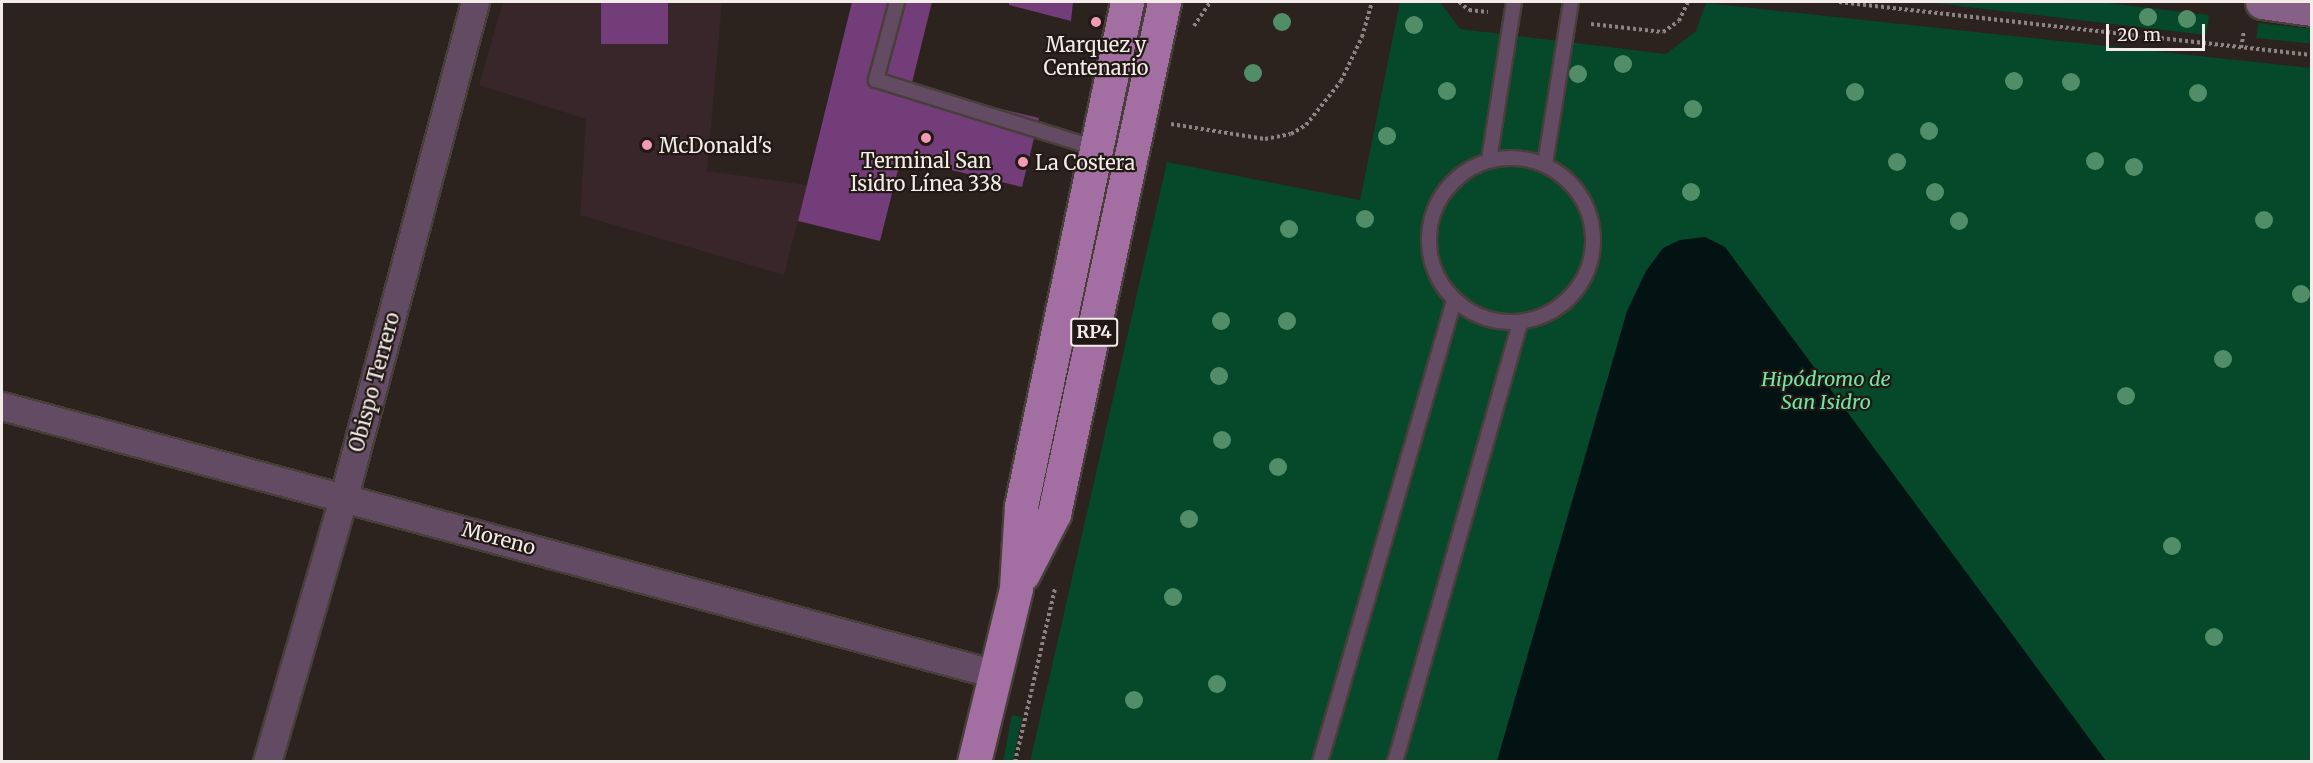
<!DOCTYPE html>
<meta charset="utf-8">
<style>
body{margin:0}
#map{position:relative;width:2313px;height:763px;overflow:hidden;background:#2c221e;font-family:Merriweather,serif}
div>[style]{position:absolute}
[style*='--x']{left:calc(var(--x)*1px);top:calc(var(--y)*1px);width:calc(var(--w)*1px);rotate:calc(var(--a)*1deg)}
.commercial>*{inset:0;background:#39262a}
.green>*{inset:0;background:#05482a;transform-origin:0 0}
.water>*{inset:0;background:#031212}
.building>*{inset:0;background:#733d79;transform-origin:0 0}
.path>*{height:4px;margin-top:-2px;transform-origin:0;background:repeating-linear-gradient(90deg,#8d8481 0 3px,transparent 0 6px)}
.roads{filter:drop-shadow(2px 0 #483e3a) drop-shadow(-2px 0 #483e3a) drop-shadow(0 2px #483e3a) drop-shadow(0 -2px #483e3a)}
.lane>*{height:14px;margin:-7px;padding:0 7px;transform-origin:7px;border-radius:7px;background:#644b64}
.lane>.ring{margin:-7px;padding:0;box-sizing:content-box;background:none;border:14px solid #644b64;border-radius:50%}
.street>*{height:27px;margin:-13.5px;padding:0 13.5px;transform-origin:13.5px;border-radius:13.5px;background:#644b64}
.secondary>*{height:33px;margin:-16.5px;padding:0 16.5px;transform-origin:16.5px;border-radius:16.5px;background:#876087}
.primary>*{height:33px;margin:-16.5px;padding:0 16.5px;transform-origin:16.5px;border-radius:16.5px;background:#a36fa3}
.trees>*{width:18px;height:18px;margin:-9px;border-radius:50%;background:#518e68}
.dots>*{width:16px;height:16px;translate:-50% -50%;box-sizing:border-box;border:3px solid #221915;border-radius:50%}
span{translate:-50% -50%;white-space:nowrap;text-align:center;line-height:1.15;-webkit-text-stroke:4.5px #221915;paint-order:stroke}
.shield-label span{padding:2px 4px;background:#221915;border:2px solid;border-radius:4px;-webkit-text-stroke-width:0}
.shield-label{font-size:18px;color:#f3ece9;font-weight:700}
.poi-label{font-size:20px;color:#f3ece9}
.left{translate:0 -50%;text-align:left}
.park-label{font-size:20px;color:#6fe7a5;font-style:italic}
.street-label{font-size:20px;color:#f3ece9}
.frame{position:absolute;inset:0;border:3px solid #f3ece9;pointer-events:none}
.scale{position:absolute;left:2106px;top:24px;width:99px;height:27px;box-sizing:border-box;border:3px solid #f3ece9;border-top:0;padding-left:8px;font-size:18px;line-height:21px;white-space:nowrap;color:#f3ece9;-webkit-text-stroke:4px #221915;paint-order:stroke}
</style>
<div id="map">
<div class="commercial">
<i style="clip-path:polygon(503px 2px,722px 2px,707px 171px,807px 185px,784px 275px,580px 215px,586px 119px,479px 85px)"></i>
</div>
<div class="green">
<i style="clip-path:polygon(1400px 2px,1440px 2px,1460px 29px,1666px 54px,1696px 31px,1706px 3px,2311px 68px,2311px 761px,1030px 762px,1167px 162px,1360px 200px)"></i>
<i style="clip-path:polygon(1926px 2px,2099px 2px,2209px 15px,2206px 35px)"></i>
<i style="left:2258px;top:23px;width:53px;height:15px;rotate:6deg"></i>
<i style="left:1139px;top:156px;width:10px;height:493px;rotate:17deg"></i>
<i style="left:1012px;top:715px;width:10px;height:47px;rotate:11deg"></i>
</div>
<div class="water">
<i style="clip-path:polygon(1705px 237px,1725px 247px,2106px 761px,1497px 761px,1627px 311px,1646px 271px,1663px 248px,1680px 240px)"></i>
</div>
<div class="building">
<i style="left:601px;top:2px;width:67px;height:42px"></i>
<i style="clip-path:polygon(852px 2px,932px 2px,911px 87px,1039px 118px,1022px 187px,901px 158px,880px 241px,798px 221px)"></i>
<i style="clip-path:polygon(1009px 2px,1073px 2px,1071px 21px,1009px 5px)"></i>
</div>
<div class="path">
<i style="--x:1459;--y:2;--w:13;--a:39"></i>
<i style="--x:1469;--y:10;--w:19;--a:6"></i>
<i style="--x:1839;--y:2;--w:476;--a:6.4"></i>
<i style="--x:1591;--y:24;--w:72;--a:6.3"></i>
<i style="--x:1663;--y:32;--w:19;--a:-35"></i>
<i style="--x:1679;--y:21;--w:21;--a:-65"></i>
<i style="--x:1194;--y:26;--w:29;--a:-56"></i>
<i style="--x:2241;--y:48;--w:17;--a:-80"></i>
<i style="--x:1171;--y:124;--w:95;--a:9.1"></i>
<i style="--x:1265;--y:139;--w:26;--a:-11"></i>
<i style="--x:1291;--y:134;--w:17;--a:-31"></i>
<i style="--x:1306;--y:125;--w:56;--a:-51.5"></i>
<i style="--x:1341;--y:81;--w:49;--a:-64.5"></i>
<i style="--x:1362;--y:37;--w:36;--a:-74"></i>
<i style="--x:1015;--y:762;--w:178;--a:-77"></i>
</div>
<div class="roads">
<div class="lane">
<i style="--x:897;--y:2;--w:81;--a:105.1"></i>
<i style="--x:876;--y:80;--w:230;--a:17.2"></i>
<i class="ring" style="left:1429px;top:158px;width:150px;height:150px"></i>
<i style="--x:1489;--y:160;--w:160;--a:-81"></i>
<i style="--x:1545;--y:164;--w:164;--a:-80.9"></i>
<i style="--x:1320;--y:762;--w:481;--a:-73.8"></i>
<i style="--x:1395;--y:762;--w:457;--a:-74.1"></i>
</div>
<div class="street">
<i style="--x:2;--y:406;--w:1029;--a:15.1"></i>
<i style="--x:267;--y:762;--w:277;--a:-73.9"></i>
<i style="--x:344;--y:496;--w:511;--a:-75.15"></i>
</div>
<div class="secondary">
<i style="--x:2262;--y:2;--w:50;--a:8"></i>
</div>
<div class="primary">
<i style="--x:1023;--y:574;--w:68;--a:-62.7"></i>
<i style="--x:1054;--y:514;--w:524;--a:-77.87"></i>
<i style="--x:974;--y:762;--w:179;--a:-76.4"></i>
<i style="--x:1016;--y:588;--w:82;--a:-86.5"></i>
<i style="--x:1021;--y:506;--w:515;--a:-78.12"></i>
</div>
</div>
<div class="trees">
<i style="left:2148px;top:17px"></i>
<i style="left:2187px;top:19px"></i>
<i style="left:1282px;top:22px"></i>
<i style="left:1414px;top:25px"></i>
<i style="left:1623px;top:64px"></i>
<i style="left:1253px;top:73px"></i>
<i style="left:1578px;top:74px"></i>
<i style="left:2014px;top:81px"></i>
<i style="left:2071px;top:82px"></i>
<i style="left:1447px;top:91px"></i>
<i style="left:1855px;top:92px"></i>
<i style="left:2198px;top:93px"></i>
<i style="left:1693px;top:109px"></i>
<i style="left:1929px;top:131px"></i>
<i style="left:1387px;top:136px"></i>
<i style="left:2095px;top:161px"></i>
<i style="left:1897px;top:162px"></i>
<i style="left:2134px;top:167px"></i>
<i style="left:1691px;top:192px"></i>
<i style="left:1935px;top:192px"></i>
<i style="left:1365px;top:219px"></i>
<i style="left:2264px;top:220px"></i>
<i style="left:1959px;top:221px"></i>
<i style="left:1289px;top:229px"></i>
<i style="left:2301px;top:294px"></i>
<i style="left:1221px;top:321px"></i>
<i style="left:1287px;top:321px"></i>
<i style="left:2223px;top:359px"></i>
<i style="left:1219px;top:376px"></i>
<i style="left:2126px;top:396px"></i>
<i style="left:1222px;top:440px"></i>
<i style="left:1278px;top:467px"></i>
<i style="left:1189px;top:519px"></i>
<i style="left:2172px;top:546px"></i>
<i style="left:1173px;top:597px"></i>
<i style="left:2214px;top:637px"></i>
<i style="left:1217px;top:684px"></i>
<i style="left:1134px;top:700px"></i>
</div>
<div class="dots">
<i style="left:1096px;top:22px;background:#f19ab2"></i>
<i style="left:926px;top:138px;background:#f19ab2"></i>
<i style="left:647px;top:145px;background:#f19ab2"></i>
<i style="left:1023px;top:162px;background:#f19ab2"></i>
</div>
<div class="shield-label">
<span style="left:1094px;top:332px">RP4</span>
</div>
<div class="poi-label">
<span style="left:1096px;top:56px">Marquez y<br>Centenario</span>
<span class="left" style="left:659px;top:145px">McDonald's</span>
<span style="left:926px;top:172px">Terminal San<br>Isidro Línea 338</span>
<span class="left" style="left:1035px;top:162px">La Costera</span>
</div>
<div class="park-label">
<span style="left:1826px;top:390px">Hipódromo de<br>San Isidro</span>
</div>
<div class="street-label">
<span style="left:374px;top:382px;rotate:-75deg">Obispo Terrero</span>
<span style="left:499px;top:538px;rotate:15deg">Moreno</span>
</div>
<div class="frame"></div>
<div class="scale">20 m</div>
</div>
